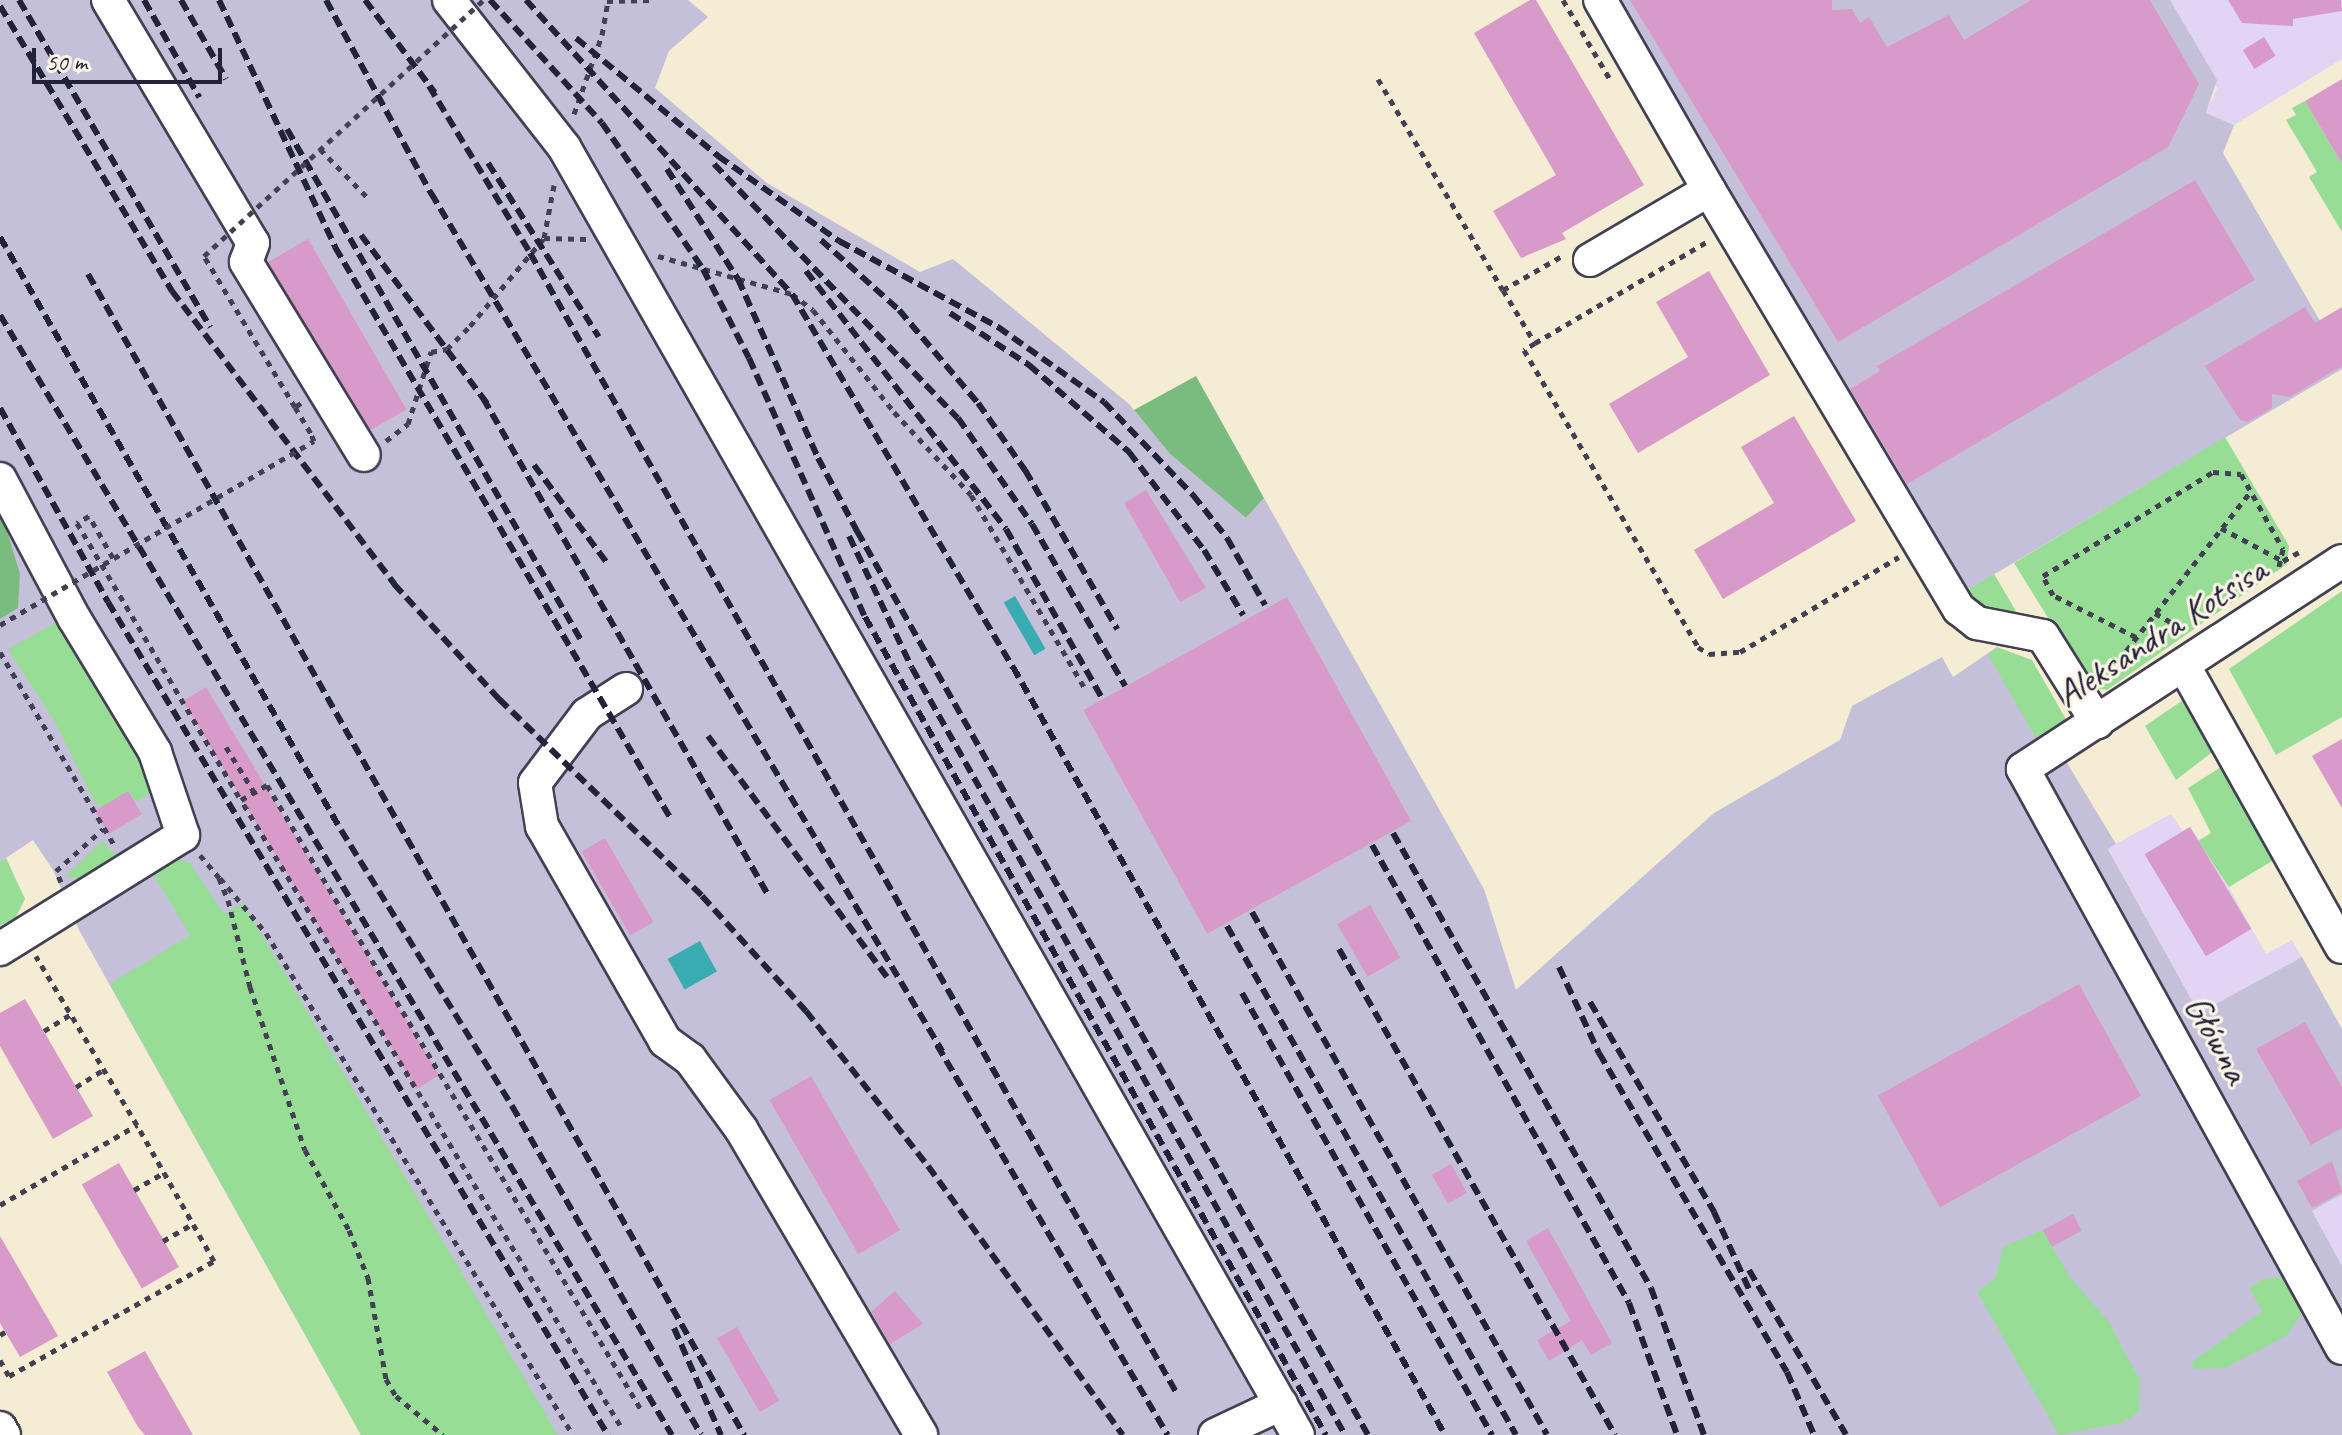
<!DOCTYPE html>
<meta charset="utf-8">
<style>
body{margin:0}
#map{position:relative;width:2342px;height:1435px;overflow:hidden;background:#f4ecd3;font-family:Caveat,sans-serif}
div>[style]{position:absolute}
[style*='--x']{left:calc(var(--x)*1px);top:calc(var(--y)*1px);width:calc(var(--w)*1px);rotate:calc(var(--a)*1deg)}
.built>*{inset:0;background:#e2d4f3}
.industrial>*{inset:0;background:#c5c0da}
.green>*{inset:0;background:#98dd96}
.forest>*{inset:0;background:#7abc7f}
.water>*{inset:0;background:#39acb2;transform-origin:0 0}
.building>*{inset:0;background:#d89ac9;transform-origin:0 0}
.path>*{height:5px;margin-top:-2.5px;transform-origin:0;background:repeating-linear-gradient(90deg,#424052 0 6px,transparent 0 12px)}
.roads{filter:drop-shadow(2px 0 #424052) drop-shadow(-2px 0 #424052) drop-shadow(0 2px #424052) drop-shadow(0 -2px #424052)}
.minor>*{height:32px;margin:-16px;padding:0 16px;transform-origin:16px;border-radius:16px;background:#fff}
.rail>*{height:6px;margin-top:-3px;transform-origin:0;background:repeating-linear-gradient(90deg,#22223b 0 12px,transparent 0 18px)}
.path-bridge>*{height:5px;margin-top:-2.5px;transform-origin:0;background:repeating-linear-gradient(90deg,#424052 0 6px,transparent 0 12px)}
span{translate:-50% -50%;white-space:nowrap;text-align:center;line-height:1.15;-webkit-text-stroke:6px #fcf5e5;paint-order:stroke}
.street-label{font-size:38px;color:#22223b}
.scale{position:absolute;left:32px;top:48px;width:190px;height:36px;box-sizing:border-box;border:4px solid #22223b;border-top:0;padding-left:10px;font-size:24px;line-height:28px;white-space:nowrap;color:#22223b;-webkit-text-stroke:6px #fcf5e5;paint-order:stroke}
</style>
<div id="map">
<div class="built">
<i style="clip-path:polygon(2170px 0,2342px 0,2342px 59px,2234px 125px,2206px 113px,2217px 88px)"></i>
<i style="clip-path:polygon(2171px 814px,2183px 831px,2190px 827px,2210px 854px,2266px 954px,2292px 940px,2302px 957px,2199px 1013px,2108px 848px)"></i>
<i style="clip-path:polygon(2342px 1194px,2342px 1266px,2312px 1211px)"></i>
</div>
<div class="industrial">
<i style="clip-path:polygon(0 0,688px 0,708px 17px,669px 51px,655px 88px,767px 183px,920px 272px,953px 259px,1129px 404px,1170px 454px,1246px 518px,1264px 498px,1484px 889px,1516px 990px,1714px 813px,1840px 740px,1852px 706px,1942px 657px,1953px 677px,1997px 647px,2116px 844px,2108px 849px,2199px 1013px,2302px 957px,2342px 1029px,2342px 1194px,2312px 1211px,2342px 1266px,2342px 1435px,361px 1435px,79px 930px,53px 870px,33px 840px,0 862px)"></i>
<i style="clip-path:polygon(1616px 0,2170px 0,2217px 80px,2206px 113px,2234px 125px,2223px 153px,2342px 359px,2342px 369px,1964px 592px)"></i>
</div>
<div class="green">
<i style="clip-path:polygon(2305px 101px,2342px 164px,2342px 232px,2309px 177px,2317px 172px,2286px 120px,2296px 115px,2292px 108px)"></i>
<i style="clip-path:polygon(2225px 437px,2289px 546px,2287px 564px,2107px 690px,2091px 687px,2014px 563px)"></i>
<i style="clip-path:polygon(1994px 574px,2022px 621px,1975px 611px,1964px 592px)"></i>
<i style="clip-path:polygon(2342px 591px,2342px 717px,2276px 755px,2229px 669px)"></i>
<i style="clip-path:polygon(64px 618px,154px 770px,155px 788px,141px 799px,135px 801px,128px 791px,103px 807px,95px 803px,56px 724px,8px 649px)"></i>
<i style="clip-path:polygon(1997px 647px,2032px 660px,2067px 721px,2037px 740px,1988px 655px)"></i>
<i style="clip-path:polygon(2186px 698px,2215px 750px,2176px 780px,2145px 726px)"></i>
<i style="clip-path:polygon(2224px 765px,2277px 858px,2229px 887px,2198px 841px,2211px 833px,2188px 788px)"></i>
<i style="clip-path:polygon(102px 841px,119px 858px,87px 879px,65px 877px)"></i>
<i style="clip-path:polygon(172px 857px,190px 863px,224px 914px,243px 903px,558px 1435px,361px 1435px,110px 984px,190px 935px,149px 868px)"></i>
<i style="clip-path:polygon(6px 858px,25px 899px,16px 917px,0 926px,0 862px)"></i>
<i style="clip-path:polygon(2043px 1230px,2069px 1276px,2109px 1322px,2140px 1380px,2139px 1412px,2121px 1423px,2059px 1435px,1977px 1292px,1995px 1278px,2003px 1247px)"></i>
<i style="clip-path:polygon(2283px 1277px,2298px 1298px,2301px 1315px,2286px 1336px,2225px 1368px,2193px 1369px,2192px 1362px,2262px 1311px,2249px 1288px,2262px 1279px)"></i>
</div>
<div class="forest">
<i style="clip-path:polygon(1196px 376px,1264px 498px,1246px 518px,1170px 454px,1134px 410px)"></i>
<i style="clip-path:polygon(0 508px,20px 574px,18px 608px,0 619px)"></i>
</div>
<div class="water">
<i style="left:1015px;top:596px;width:61px;height:13px;rotate:60deg"></i>
<i style="left:700px;top:941px;width:35px;height:37px;rotate:61deg"></i>
</div>
<div class="building">
<i style="clip-path:polygon(1530px 0,1536px 0,1644px 185px,1562px 233px,1566px 239px,1521px 258px,1493px 211px,1556px 175px,1474px 33px)"></i>
<i style="clip-path:polygon(1630px 0,1832px 0,1832px 10px,1852px 9px,1860px 23px,1869px 17px,1887px 47px,1949px 15px,1964px 40px,2031px 0,2150px 0,2199px 84px,2168px 147px,1838px 342px)"></i>
<i style="clip-path:polygon(2228px 0,2341px 0,2342px 11px,2293px 19px,2293px 26px,2242px 23px)"></i>
<i style="left:2264px;top:37px;width:22px;height:25px;rotate:58deg"></i>
<i style="clip-path:polygon(2342px 79px,2342px 164px,2305px 101px)"></i>
<i style="clip-path:polygon(2195px 180px,2255px 280px,1907px 484px,1850px 389px,1880px 371px,1877px 366px)"></i>
<i style="left:308px;top:239px;width:197px;height:46px;rotate:60deg"></i>
<i style="clip-path:polygon(1709px 271px,1770px 375px,1638px 453px,1609px 404px,1688px 357px,1656px 302px)"></i>
<i style="clip-path:polygon(2305px 307px,2315px 323px,2342px 307px,2342px 366px,2290px 397px,2272px 394px,2272px 408px,2248px 422px,2240px 420px,2205px 366px)"></i>
<i style="clip-path:polygon(1794px 416px,1856px 521px,1723px 599px,1694px 550px,1774px 503px,1741px 447px)"></i>
<i style="clip-path:polygon(1146px 490px,1206px 588px,1180px 602px,1124px 503px)"></i>
<i style="left:1287px;top:597px;width:256px;height:233px;rotate:61deg"></i>
<i style="left:206px;top:687px;width:453px;height:27px;rotate:59deg"></i>
<i style="clip-path:polygon(2342px 739px,2342px 808px,2312px 756px)"></i>
<i style="left:128px;top:791px;width:27px;height:39px;rotate:59deg"></i>
<i style="left:2190px;top:827px;width:119px;height:53px;rotate:59deg"></i>
<i style="left:605px;top:838px;width:97px;height:27px;rotate:60deg"></i>
<i style="left:1370px;top:905px;width:61px;height:38px;rotate:60deg"></i>
<i style="left:2079px;top:984px;width:128px;height:230px;rotate:61deg"></i>
<i style="clip-path:polygon(25px 999px,93px 1116px,53px 1139px,0 1046px,0 1013px)"></i>
<i style="clip-path:polygon(2305px 1022px,2342px 1087px,2342px 1128px,2311px 1145px,2256px 1049px)"></i>
<i style="left:811px;top:1076px;width:178px;height:48px;rotate:60deg"></i>
<i style="clip-path:polygon(2332px 1161px,2342px 1192px,2312px 1208px,2297px 1181px)"></i>
<i style="left:119px;top:1163px;width:120px;height:43px;rotate:60deg"></i>
<i style="left:1451px;top:1164px;width:33px;height:22px;rotate:61deg"></i>
<i style="left:2073px;top:1214px;width:19px;height:34px;rotate:62deg"></i>
<i style="clip-path:polygon(1548px 1228px,1612px 1343px,1591px 1355px,1582px 1340px,1549px 1361px,1537px 1340px,1571px 1321px,1526px 1241px)"></i>
<i style="clip-path:polygon(0 1236px,58px 1336px,20px 1357px,0 1323px)"></i>
<i style="clip-path:polygon(895px 1291px,923px 1324px,890px 1344px,871px 1312px)"></i>
<i style="left:737px;top:1327px;width:85px;height:23px;rotate:60deg"></i>
<i style="clip-path:polygon(145px 1351px,193px 1435px,145px 1435px,138px 1427px,107px 1372px)"></i>
</div>
<div class="path">
<i style="--x:1563;--y:0;--w:92;--a:59.3"></i>
<i style="--x:607;--y:1;--w:43;--a:-1.3"></i>
<i style="--x:1378;--y:79;--w:245;--a:59.4"></i>
<i style="--x:1503;--y:290;--w:68;--a:-30"></i>
<i style="--x:574;--y:114;--w:84;--a:-70.5"></i>
<i style="--x:602;--y:35;--w:36;--a:-80"></i>
<i style="--x:320;--y:149;--w:70;--a:45.6"></i>
<i style="--x:544;--y:238;--w:42;--a:1.4"></i>
<i style="--x:658;--y:256;--w:139;--a:15.8"></i>
<i style="--x:792;--y:294;--w:26;--a:37"></i>
<i style="--x:813;--y:310;--w:130;--a:51.5"></i>
<i style="--x:894;--y:412;--w:113;--a:47.1"></i>
<i style="--x:971;--y:495;--w:223;--a:59.5"></i>
<i style="--x:1503;--y:290;--w:62;--a:58.9"></i>
<i style="--x:1535;--y:343;--w:203;--a:-30.5"></i>
<i style="--x:1535;--y:343;--w:13;--a:148"></i>
<i style="--x:1524;--y:350;--w:344;--a:59.6"></i>
<i style="--x:1698;--y:647;--w:13;--a:32"></i>
<i style="--x:1709;--y:654;--w:31;--a:-4"></i>
<i style="--x:1740;--y:652;--w:185;--a:-30.9"></i>
<i style="--x:301;--y:403;--w:7;--a:146"></i>
<i style="--x:295;--y:407;--w:31;--a:59"></i>
<i style="--x:386;--y:441;--w:28;--a:-38"></i>
<i style="--x:408;--y:424;--w:76;--a:-72.3"></i>
<i style="--x:431;--y:352;--w:16;--a:-11"></i>
<i style="--x:447;--y:349;--w:33;--a:-45"></i>
<i style="--x:470;--y:326;--w:115;--a:-49.9"></i>
<i style="--x:544;--y:238;--w:54;--a:-79.3"></i>
<i style="--x:2221;--y:528;--w:70;--a:28"></i>
<i style="--x:2283;--y:561;--w:18;--a:-29"></i>
<i style="--x:113;--y:558;--w:48;--a:-119.7"></i>
<i style="--x:89;--y:516;--w:14;--a:150"></i>
<i style="--x:77;--y:523;--w:322;--a:59.4"></i>
<i style="--x:2155;--y:613;--w:34;--a:30"></i>
<i style="--x:2136;--y:637;--w:93;--a:-153.2"></i>
<i style="--x:2053;--y:595;--w:21;--a:-118"></i>
<i style="--x:2043;--y:576;--w:199;--a:-31.5"></i>
<i style="--x:2213;--y:472;--w:28;--a:4"></i>
<i style="--x:2241;--y:474;--w:86;--a:60.8"></i>
<i style="--x:2283;--y:549;--w:18;--a:103"></i>
<i style="--x:0;--y:652;--w:224;--a:59.4"></i>
<i style="--x:2126;--y:671;--w:13;--a:-122"></i>
<i style="--x:2119;--y:660;--w:214;--a:-52"></i>
<i style="--x:226;--y:747;--w:53;--a:58.1"></i>
<i style="--x:200;--y:855;--w:30;--a:50"></i>
<i style="--x:219;--y:878;--w:24;--a:68"></i>
<i style="--x:228;--y:900;--w:90;--a:75.8"></i>
<i style="--x:250;--y:987;--w:172;--a:71.4"></i>
<i style="--x:305;--y:1150;--w:91;--a:61.2"></i>
<i style="--x:349;--y:1230;--w:52;--a:68.4"></i>
<i style="--x:368;--y:1278;--w:103;--a:79.9"></i>
<i style="--x:386;--y:1379;--w:20;--a:60"></i>
<i style="--x:396;--y:1396;--w:61;--a:39.7"></i>
<i style="--x:220;--y:878;--w:72;--a:50.1"></i>
<i style="--x:266;--y:933;--w:588;--a:58.55"></i>
<i style="--x:61;--y:882;--w:12;--a:-114"></i>
<i style="--x:56;--y:871;--w:63;--a:-41.8"></i>
<i style="--x:44;--y:1031;--w:34;--a:-32"></i>
<i style="--x:76;--y:1087;--w:34;--a:-32"></i>
<i style="--x:134;--y:1190;--w:34;--a:-30"></i>
<i style="--x:0;--y:1205;--w:159;--a:-30.3"></i>
<i style="--x:137;--y:1125;--w:197;--a:-120.9"></i>
<i style="--x:163;--y:1241;--w:34;--a:-30"></i>
<i style="--x:0;--y:1335;--w:6;--a:-31"></i>
<i style="--x:0;--y:1360;--w:18;--a:61"></i>
<i style="--x:9;--y:1376;--w:235;--a:-29.3"></i>
<i style="--x:214;--y:1261;--w:156;--a:-119.5"></i>
<i style="--x:620;--y:1425;--w:731;--a:-121.23"></i>
<i style="--x:241;--y:800;--w:30;--a:-30"></i>
<i style="--x:267;--y:785;--w:730;--a:59.08"></i>
</div>
<div class="roads">
<div class="minor">
<i style="--x:108;--y:0;--w:283;--a:59.2"></i>
<i style="--x:253;--y:243;--w:20;--a:110"></i>
<i style="--x:246;--y:262;--w:226;--a:58.6"></i>
<i style="--x:449;--y:0;--w:187;--a:52"></i>
<i style="--x:564;--y:147;--w:1482;--a:60.32"></i>
<i style="--x:1709;--y:190;--w:488;--a:59.2"></i>
<i style="--x:1959;--y:609;--w:23;--a:38"></i>
<i style="--x:1977;--y:623;--w:67;--a:11.1"></i>
<i style="--x:2043;--y:636;--w:102;--a:57.9"></i>
<i style="--x:1590;--y:260;--w:138;--a:-30.5"></i>
<i style="--x:1709;--y:190;--w:219;--a:-119.8"></i>
<i style="--x:0;--y:479;--w:157;--a:62"></i>
<i style="--x:74;--y:618;--w:157;--a:58.8"></i>
<i style="--x:155;--y:752;--w:88;--a:71.4"></i>
<i style="--x:183;--y:835;--w:216;--a:148.1"></i>
<i style="--x:2342;--y:561;--w:381;--a:146.9"></i>
<i style="--x:2023;--y:769;--w:661;--a:61.15"></i>
<i style="--x:2184;--y:666;--w:322;--a:60.7"></i>
<i style="--x:626;--y:689;--w:46;--a:147.3"></i>
<i style="--x:587;--y:714;--w:86;--a:127"></i>
<i style="--x:535;--y:783;--w:44;--a:80.8"></i>
<i style="--x:542;--y:826;--w:248;--a:60.2"></i>
<i style="--x:665;--y:1041;--w:31;--a:36"></i>
<i style="--x:690;--y:1059;--w:87;--a:53.9"></i>
<i style="--x:741;--y:1129;--w:355;--a:59.5"></i>
<i style="--x:0;--y:1428;--w:8;--a:60"></i>
<i style="--x:1215;--y:1435;--w:73;--a:-25.2"></i>
</div>
</div>
<div class="rail">
<i style="--x:19;--y:0;--w:379;--a:59.7"></i>
<i style="--x:144;--y:0;--w:112;--a:60.4"></i>
<i style="--x:181;--y:0;--w:91;--a:60.3"></i>
<i style="--x:219;--y:0;--w:273;--a:64.8"></i>
<i style="--x:335;--y:247;--w:663;--a:59.57"></i>
<i style="--x:326;--y:0;--w:220;--a:61.5"></i>
<i style="--x:431;--y:193;--w:999;--a:59.22"></i>
<i style="--x:365;--y:0;--w:116;--a:53"></i>
<i style="--x:490;--y:0;--w:166;--a:47.7"></i>
<i style="--x:602;--y:123;--w:178;--a:55.3"></i>
<i style="--x:703;--y:269;--w:100;--a:62.7"></i>
<i style="--x:749;--y:358;--w:284;--a:65.9"></i>
<i style="--x:865;--y:617;--w:939;--a:60.6"></i>
<i style="--x:526;--y:0;--w:396;--a:47.9"></i>
<i style="--x:792;--y:294;--w:434;--a:59.4"></i>
<i style="--x:1013;--y:667;--w:881;--a:60.64"></i>
<i style="--x:0;--y:6;--w:333;--a:58.9"></i>
<i style="--x:172;--y:291;--w:368;--a:52.8"></i>
<i style="--x:394;--y:584;--w:156;--a:47.6"></i>
<i style="--x:499;--y:699;--w:283;--a:44.1"></i>
<i style="--x:702;--y:896;--w:155;--a:47.9"></i>
<i style="--x:806;--y:1011;--w:197;--a:51.8"></i>
<i style="--x:928;--y:1166;--w:332;--a:54.1"></i>
<i style="--x:576;--y:38;--w:185;--a:39.7"></i>
<i style="--x:718;--y:156;--w:148;--a:35.1"></i>
<i style="--x:839;--y:241;--w:181;--a:28.4"></i>
<i style="--x:998;--y:327;--w:130;--a:35.3"></i>
<i style="--x:1104;--y:402;--w:129;--a:46.3"></i>
<i style="--x:1193;--y:495;--w:55;--a:51.7"></i>
<i style="--x:1227;--y:538;--w:77;--a:60.4"></i>
<i style="--x:429;--y:86;--w:195;--a:58.8"></i>
<i style="--x:530;--y:253;--w:1309;--a:60.44"></i>
<i style="--x:287;--y:129;--w:592;--a:60.1"></i>
<i style="--x:488;--y:163;--w:206;--a:57.5"></i>
<i style="--x:714;--y:164;--w:352;--a:46.2"></i>
<i style="--x:958;--y:418;--w:129;--a:55.1"></i>
<i style="--x:1032;--y:524;--w:187;--a:60.1"></i>
<i style="--x:667;--y:169;--w:131;--a:57.2"></i>
<i style="--x:738;--y:279;--w:196;--a:65.9"></i>
<i style="--x:818;--y:458;--w:83;--a:61.9"></i>
<i style="--x:857;--y:531;--w:1038;--a:60.52"></i>
<i style="--x:361;--y:235;--w:212;--a:53.2"></i>
<i style="--x:0;--y:237;--w:684;--a:60.1"></i>
<i style="--x:341;--y:830;--w:325;--a:58.2"></i>
<i style="--x:512;--y:1106;--w:379;--a:60.1"></i>
<i style="--x:821;--y:240;--w:105;--a:41.9"></i>
<i style="--x:899;--y:310;--w:122;--a:49.7"></i>
<i style="--x:978;--y:403;--w:82;--a:55"></i>
<i style="--x:1025;--y:470;--w:184;--a:59.9"></i>
<i style="--x:806;--y:271;--w:326;--a:52.2"></i>
<i style="--x:1006;--y:529;--w:194;--a:60.4"></i>
<i style="--x:88;--y:274;--w:1334;--a:60.53"></i>
<i style="--x:950;--y:313;--w:95;--a:33.4"></i>
<i style="--x:1029;--y:365;--w:133;--a:41"></i>
<i style="--x:1129;--y:452;--w:123;--a:52.6"></i>
<i style="--x:1204;--y:550;--w:76;--a:59"></i>
<i style="--x:0;--y:315;--w:1306;--a:59.04"></i>
<i style="--x:483;--y:398;--w:571;--a:60.16"></i>
<i style="--x:0;--y:408;--w:222;--a:60.9"></i>
<i style="--x:108;--y:602;--w:972;--a:59.03"></i>
<i style="--x:534;--y:465;--w:122;--a:53.3"></i>
<i style="--x:849;--y:536;--w:146;--a:64.5"></i>
<i style="--x:912;--y:668;--w:881;--a:60.55"></i>
<i style="--x:708;--y:736;--w:300;--a:53.4"></i>
<i style="--x:1393;--y:833;--w:523;--a:60.45"></i>
<i style="--x:1651;--y:1288;--w:156;--a:70.2"></i>
<i style="--x:1372;--y:845;--w:525;--a:60.7"></i>
<i style="--x:1629;--y:1303;--w:140;--a:70"></i>
<i style="--x:1252;--y:912;--w:600;--a:60.57"></i>
<i style="--x:1227;--y:926;--w:585;--a:60.41"></i>
<i style="--x:1339;--y:949;--w:559;--a:60.41"></i>
<i style="--x:1559;--y:967;--w:95;--a:65.1"></i>
<i style="--x:1599;--y:1053;--w:370;--a:59.5"></i>
<i style="--x:1787;--y:1372;--w:69;--a:66.8"></i>
<i style="--x:1242;--y:993;--w:508;--a:60.51"></i>
<i style="--x:1590;--y:1002;--w:244;--a:59.4"></i>
<i style="--x:1714;--y:1212;--w:85;--a:65.6"></i>
<i style="--x:937;--y:1045;--w:453;--a:59.4"></i>
<i style="--x:1749;--y:1270;--w:191;--a:59.5"></i>
<i style="--x:674;--y:1328;--w:117;--a:66.3"></i>
</div>
<div class="path-bridge">
<i style="--x:295;--y:407;--w:176;--a:-121.1"></i>
<i style="--x:204;--y:256;--w:379;--a:-42.5"></i>
<i style="--x:0;--y:625;--w:364;--a:-30.4"></i>
<i style="--x:314;--y:441;--w:8;--a:-113"></i>
</div>
<div class="street-label">
<span style="left:2161px;top:632px;rotate:-33deg">Aleksandra Kotsisa</span>
<span style="left:2217px;top:1039px;rotate:61deg">Główna</span>
</div>
<div class="scale">50 m</div>
</div>
